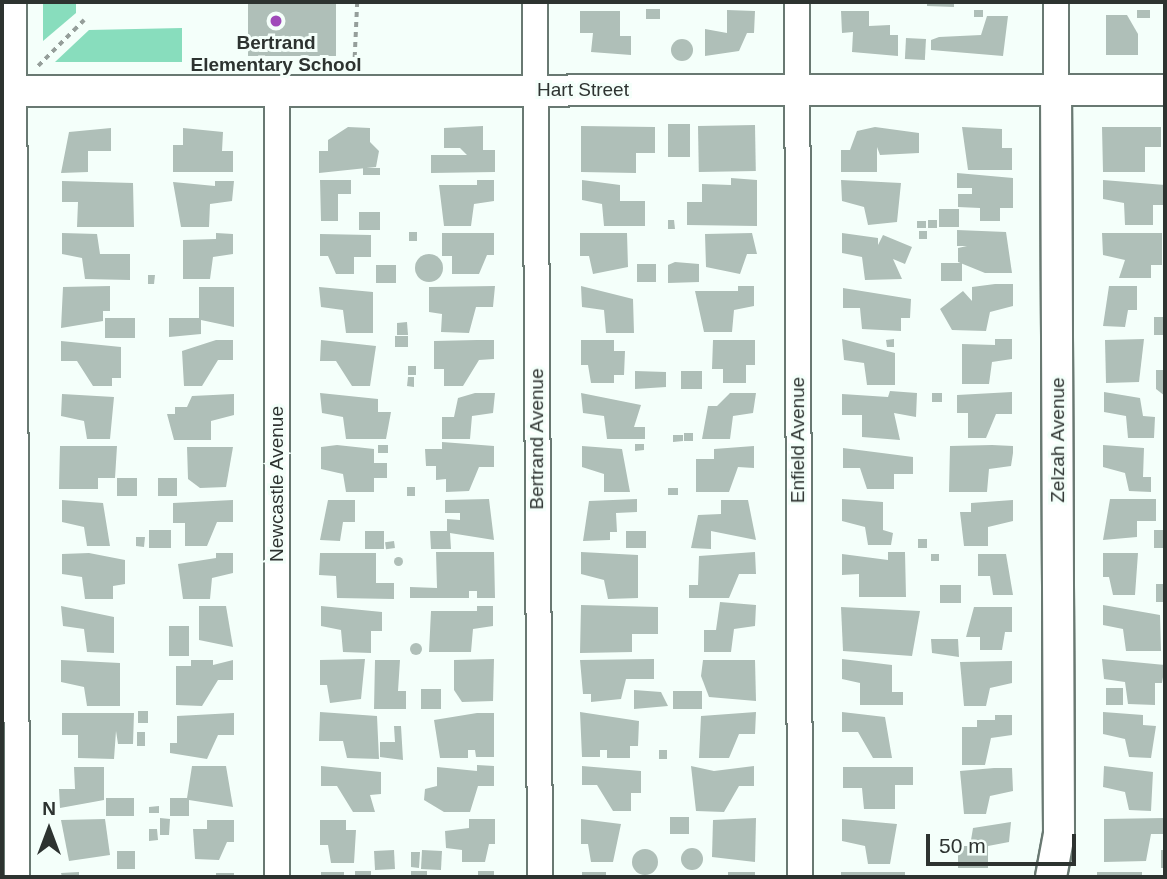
<!DOCTYPE html>
<style>
body{margin:0}
#map{position:relative;width:1167px;height:879px;overflow:hidden;background:#f4fffa;font-family:Helvetica,sans-serif}
div>[style]{position:absolute}
[style*='--x']{left:calc(var(--x)*1px);top:calc(var(--y)*1px);width:calc(var(--w)*1px);rotate:calc(var(--a)*1deg)}
.green>*{inset:0;background:#88ddbd}
.building>*{inset:0;background:#afbfb8;transform-origin:0 0}
.round{border-radius:50%}
.path>*{height:3.5px;margin-top:-1.75px;transform-origin:0;background:repeating-linear-gradient(90deg,#959e9a 0 5px,transparent 0 10px)}
.roads{filter:drop-shadow(2px 0 #697972) drop-shadow(-2px 0 #697972) drop-shadow(0 2px #697972) drop-shadow(0 -2px #697972)}
.minor>*{height:24px;margin:-12px;padding:0 12px;transform-origin:12px;border-radius:12px;background:#fff}
.tertiary>*{height:30px;margin:-15px;padding:0 15px;transform-origin:15px;border-radius:15px;background:#fff}
.dots>*{width:19px;height:19px;translate:-50% -50%;box-sizing:border-box;border:4px solid #f4fffa;border-radius:50%}
span{translate:-50% -50%;white-space:nowrap;text-align:center;line-height:1.15;-webkit-text-stroke:6px #f4fffa;paint-order:stroke}
.poi-label{font-size:19px;color:#2d3330;font-weight:700}
.street-label{font-size:19px;color:#2d3330}
.frame{position:absolute;inset:0;border:4px solid #2d3330;pointer-events:none}
.north{position:absolute;left:14px;top:795px;width:70px;height:70px;-webkit-text-stroke:5px #f4fffa;paint-order:stroke;rotate:0deg;font-size:19px;font-weight:700;line-height:28px;text-align:center;color:#2d3330}
.north::after{content:'';display:block;margin:auto;width:24px;height:32px;background:#2d3330;clip-path:polygon(50% 0,100% 100%,50% 72%,0 100%)}
.scale{position:absolute;left:926px;top:834px;width:150px;height:32px;box-sizing:border-box;border:4px solid #2d3330;border-top:0;padding-left:9px;font-size:21px;line-height:24px;white-space:nowrap;color:#2d3330;-webkit-text-stroke:5px #f4fffa;paint-order:stroke}
</style>
<div id="map">
<div class="green">
<i style="clip-path:polygon(43px 2px,76px 2px,76px 13px,43px 41px)"></i>
<i style="clip-path:polygon(182px 28px,182px 62px,55px 62px,89px 30px)"></i>
</div>
<div class="building">
<i style="left:248px;top:2px;width:88px;height:54px"></i>
<i style="clip-path:polygon(927px 2px,954px 2px,954px 7px,927px 6px)"></i>
<i style="left:646px;top:9px;width:14px;height:10px"></i>
<i style="clip-path:polygon(727px 10px,755px 11px,754px 33px,747px 33px,739px 51px,705px 56px,705px 29px,727px 33px)"></i>
<i style="left:974px;top:10px;width:9px;height:7px"></i>
<i style="left:1137px;top:10px;width:13px;height:8px"></i>
<i style="clip-path:polygon(580px 11px,620px 11px,620px 36px,631px 36px,631px 55px,591px 52px,593px 33px,580px 33px)"></i>
<i style="clip-path:polygon(841px 11px,869px 11px,869px 26px,890px 25px,890px 35px,898px 35px,898px 56px,852px 52px,853px 32px,842px 33px)"></i>
<i style="clip-path:polygon(1106px 15px,1127px 15px,1138px 34px,1138px 55px,1106px 55px)"></i>
<i style="clip-path:polygon(987px 16px,1008px 16px,1003px 56px,931px 50px,931px 40px,939px 37px,981px 35px)"></i>
<i style="left:906px;top:38px;width:20px;height:21px;rotate:3deg"></i>
<i class="round" style="left:671px;top:39px;width:22px;height:22px"></i>
<i style="left:668px;top:124px;width:22px;height:33px"></i>
<i style="left:755px;top:125px;width:46px;height:57px;rotate:89deg"></i>
<i style="clip-path:polygon(483px 126px,483px 150px,495px 150px,495px 172px,431px 173px,431px 155px,467px 155px,460px 148px,444px 148px,444px 128px)"></i>
<i style="clip-path:polygon(581px 126px,655px 127px,655px 153px,636px 153px,636px 173px,581px 172px)"></i>
<i style="clip-path:polygon(348px 127px,370px 128px,370px 142px,379px 151px,376px 167px,319px 173px,319px 151px,328px 151px,328px 140px)"></i>
<i style="clip-path:polygon(875px 127px,919px 133px,919px 153px,880px 155px,877px 147px,877px 172px,841px 172px,841px 150px,850px 150px,857px 131px)"></i>
<i style="clip-path:polygon(962px 127px,1002px 129px,1002px 148px,1012px 148px,1012px 170px,968px 170px)"></i>
<i style="clip-path:polygon(1102px 127px,1161px 127px,1161px 147px,1145px 147px,1145px 172px,1103px 172px)"></i>
<i style="clip-path:polygon(111px 128px,111px 151px,88px 151px,88px 172px,61px 173px,69px 132px)"></i>
<i style="clip-path:polygon(183px 128px,223px 132px,222px 151px,233px 151px,233px 172px,173px 172px,173px 145px,183px 145px)"></i>
<i style="left:363px;top:168px;width:17px;height:7px"></i>
<i style="clip-path:polygon(957px 173px,1013px 178px,1013px 208px,1000px 208px,1000px 221px,980px 221px,980px 208px,958px 207px,958px 194px,972px 194px,972px 188px,957px 188px)"></i>
<i style="clip-path:polygon(731px 178px,757px 180px,757px 226px,687px 225px,687px 202px,702px 202px,702px 184px,731px 185px)"></i>
<i style="clip-path:polygon(320px 180px,351px 180px,351px 194px,338px 194px,338px 221px,321px 221px)"></i>
<i style="clip-path:polygon(477px 180px,494px 180px,494px 201px,474px 204px,471px 226px,444px 226px,439px 185px,477px 185px)"></i>
<i style="clip-path:polygon(582px 180px,620px 185px,620px 201px,645px 201px,645px 226px,604px 226px,602px 204px,582px 200px)"></i>
<i style="clip-path:polygon(841px 180px,901px 183px,897px 222px,868px 225px,864px 207px,842px 201px)"></i>
<i style="clip-path:polygon(1103px 180px,1165px 185px,1165px 205px,1153px 205px,1153px 225px,1125px 225px,1124px 203px,1103px 199px)"></i>
<i style="clip-path:polygon(62px 181px,133px 183px,134px 227px,77px 227px,78px 202px,62px 202px)"></i>
<i style="clip-path:polygon(215px 181px,234px 181px,232px 201px,210px 204px,209px 227px,181px 227px,173px 182px,215px 186px)"></i>
<i style="left:939px;top:209px;width:20px;height:18px"></i>
<i style="left:359px;top:212px;width:21px;height:18px"></i>
<i style="clip-path:polygon(668px 220px,674px 220px,675px 229px,668px 229px)"></i>
<i style="left:928px;top:220px;width:9px;height:8px"></i>
<i style="left:917px;top:221px;width:9px;height:7px"></i>
<i style="clip-path:polygon(957px 230px,1006px 232px,1012px 273px,985px 273px,958px 262px,958px 248px,967px 246px,957px 246px)"></i>
<i style="left:919px;top:231px;width:8px;height:8px"></i>
<i style="left:409px;top:232px;width:8px;height:9px"></i>
<i style="clip-path:polygon(62px 233px,97px 234px,100px 254px,130px 254px,130px 280px,85px 279px,82px 258px,62px 254px)"></i>
<i style="clip-path:polygon(216px 233px,233px 234px,233px 254px,213px 257px,210px 279px,183px 279px,183px 240px,216px 239px)"></i>
<i style="clip-path:polygon(442px 233px,494px 233px,494px 255px,487px 255px,479px 274px,452px 274px,452px 256px,442px 256px)"></i>
<i style="clip-path:polygon(580px 233px,627px 233px,628px 267px,593px 274px,589px 256px,580px 256px)"></i>
<i style="clip-path:polygon(752px 233px,757px 254px,747px 254px,740px 274px,706px 267px,705px 234px)"></i>
<i style="clip-path:polygon(842px 233px,878px 238px,878px 245px,883px 235px,912px 247px,905px 264px,893px 259px,902px 279px,865px 280px,862px 257px,842px 253px)"></i>
<i style="clip-path:polygon(1102px 233px,1162px 233px,1162px 265px,1151px 265px,1151px 278px,1119px 278px,1125px 260px,1103px 255px)"></i>
<i style="clip-path:polygon(320px 234px,371px 235px,371px 257px,354px 257px,354px 274px,336px 274px,328px 256px,320px 256px)"></i>
<i class="round" style="left:415px;top:254px;width:28px;height:28px"></i>
<i style="clip-path:polygon(675px 262px,699px 264px,699px 282px,668px 283px,668px 265px)"></i>
<i style="left:941px;top:263px;width:21px;height:18px"></i>
<i style="left:637px;top:264px;width:19px;height:18px"></i>
<i style="left:376px;top:265px;width:20px;height:18px"></i>
<i style="clip-path:polygon(148px 275px,155px 275px,154px 284px,148px 284px)"></i>
<i style="clip-path:polygon(995px 284px,1013px 284px,1013px 306px,990px 312px,986px 331px,952px 330px,940px 309px,963px 291px,972px 301px,972px 287px)"></i>
<i style="clip-path:polygon(110px 286px,110px 311px,103px 311px,103px 321px,61px 328px,63px 287px)"></i>
<i style="clip-path:polygon(495px 286px,493px 307px,476px 307px,469px 333px,441px 332px,442px 314px,429px 312px,429px 287px)"></i>
<i style="clip-path:polygon(581px 286px,633px 299px,634px 333px,606px 333px,604px 310px,582px 307px)"></i>
<i style="clip-path:polygon(738px 286px,754px 286px,754px 306px,734px 310px,732px 332px,704px 332px,695px 291px,738px 291px)"></i>
<i style="clip-path:polygon(1109px 286px,1137px 286px,1137px 310px,1128px 310px,1125px 327px,1103px 326px)"></i>
<i style="clip-path:polygon(199px 287px,234px 287px,234px 327px,201px 320px,201px 334px,169px 337px,169px 318px,199px 318px)"></i>
<i style="clip-path:polygon(319px 287px,373px 292px,373px 333px,346px 333px,343px 310px,321px 307px)"></i>
<i style="clip-path:polygon(843px 288px,911px 299px,910px 318px,901px 318px,901px 331px,862px 329px,860px 308px,843px 308px)"></i>
<i style="left:1154px;top:317px;width:11px;height:18px"></i>
<i style="left:105px;top:318px;width:30px;height:20px"></i>
<i style="clip-path:polygon(407px 322px,408px 335px,397px 335px,397px 323px)"></i>
<i style="left:395px;top:336px;width:13px;height:11px"></i>
<i style="clip-path:polygon(842px 339px,895px 353px,895px 385px,867px 385px,864px 363px,844px 360px)"></i>
<i style="clip-path:polygon(894px 339px,894px 347px,887px 347px,886px 340px)"></i>
<i style="clip-path:polygon(995px 339px,1012px 339px,1012px 359px,992px 362px,989px 384px,962px 384px,962px 344px,995px 345px)"></i>
<i style="clip-path:polygon(1144px 339px,1139px 382px,1106px 383px,1105px 340px)"></i>
<i style="clip-path:polygon(216px 340px,233px 340px,233px 360px,218px 360px,202px 386px,184px 386px,182px 351px)"></i>
<i style="clip-path:polygon(321px 340px,376px 346px,370px 386px,352px 386px,336px 361px,320px 361px)"></i>
<i style="clip-path:polygon(477px 340px,494px 340px,494px 359px,479px 360px,463px 386px,444px 386px,444px 369px,434px 369px,434px 341px)"></i>
<i style="clip-path:polygon(581px 340px,614px 340px,614px 351px,625px 351px,624px 375px,614px 375px,614px 383px,591px 383px,588px 365px,581px 365px)"></i>
<i style="clip-path:polygon(713px 340px,755px 340px,755px 365px,746px 365px,746px 383px,723px 383px,723px 369px,712px 369px)"></i>
<i style="clip-path:polygon(61px 341px,121px 347px,121px 378px,112px 378px,112px 386px,93px 386px,77px 361px,61px 361px)"></i>
<i style="left:408px;top:366px;width:8px;height:9px"></i>
<i style="clip-path:polygon(1156px 370px,1165px 370px,1165px 396px,1156px 389px)"></i>
<i style="clip-path:polygon(635px 371px,666px 372px,666px 387px,635px 389px)"></i>
<i style="left:681px;top:371px;width:21px;height:18px"></i>
<i style="clip-path:polygon(408px 377px,414px 377px,414px 387px,407px 386px)"></i>
<i style="clip-path:polygon(890px 391px,917px 393px,916px 417px,894px 413px,900px 440px,862px 437px,862px 415px,842px 415px,842px 394px,888px 397px)"></i>
<i style="clip-path:polygon(1012px 392px,1012px 414px,996px 414px,986px 438px,968px 438px,968px 413px,957px 413px,957px 395px)"></i>
<i style="clip-path:polygon(1104px 392px,1140px 398px,1143px 416px,1155px 417px,1154px 438px,1128px 438px,1126px 416px,1104px 412px)"></i>
<i style="clip-path:polygon(320px 393px,378px 399px,378px 412px,391px 412px,386px 439px,346px 439px,343px 417px,322px 413px)"></i>
<i style="clip-path:polygon(475px 393px,495px 393px,493px 413px,472px 416px,470px 439px,442px 439px,442px 417px,454px 417px,458px 398px)"></i>
<i style="clip-path:polygon(581px 393px,641px 405px,634px 427px,645px 427px,645px 439px,607px 439px,604px 416px,583px 413px)"></i>
<i style="clip-path:polygon(730px 393px,756px 393px,753px 413px,733px 416px,730px 439px,702px 439px,708px 406px,717px 406px)"></i>
<i style="left:932px;top:393px;width:10px;height:9px"></i>
<i style="clip-path:polygon(62px 394px,114px 397px,110px 439px,87px 439px,84px 421px,61px 416px)"></i>
<i style="clip-path:polygon(234px 394px,234px 415px,211px 421px,211px 440px,174px 440px,167px 414px,175px 414px,175px 407px,187px 407px,192px 396px)"></i>
<i style="left:693px;top:433px;width:8px;height:9px;rotate:90deg"></i>
<i style="clip-path:polygon(673px 435px,683px 435px,683px 441px,673px 442px)"></i>
<i style="clip-path:polygon(442px 442px,494px 446px,494px 467px,479px 467px,469px 491px,446px 492px,446px 479px,436px 480px,436px 466px,426px 466px,425px 449px,442px 449px)"></i>
<i style="clip-path:polygon(635px 444px,644px 444px,644px 450px,635px 451px)"></i>
<i style="clip-path:polygon(337px 445px,374px 449px,374px 463px,387px 463px,387px 478px,374px 478px,374px 492px,346px 492px,343px 474px,321px 469px,321px 447px)"></i>
<i style="left:378px;top:445px;width:10px;height:8px"></i>
<i style="clip-path:polygon(992px 445px,1013px 446px,1013px 453px,1011px 466px,989px 469px,987px 492px,949px 492px,950px 446px)"></i>
<i style="clip-path:polygon(1103px 445px,1144px 448px,1143px 477px,1151px 477px,1151px 492px,1129px 491px,1125px 473px,1103px 467px)"></i>
<i style="clip-path:polygon(60px 446px,117px 446px,115px 478px,98px 478px,98px 489px,59px 489px)"></i>
<i style="clip-path:polygon(582px 446px,622px 449px,630px 492px,604px 492px,604px 474px,582px 467px)"></i>
<i style="clip-path:polygon(754px 446px,754px 468px,738px 467px,729px 492px,696px 492px,696px 459px,714px 459px,714px 449px)"></i>
<i style="clip-path:polygon(187px 447px,233px 447px,226px 487px,200px 488px,188px 479px)"></i>
<i style="clip-path:polygon(843px 448px,913px 457px,913px 474px,894px 474px,894px 489px,867px 489px,860px 468px,843px 468px)"></i>
<i style="left:117px;top:478px;width:20px;height:18px"></i>
<i style="left:158px;top:478px;width:19px;height:18px"></i>
<i style="left:407px;top:487px;width:8px;height:9px"></i>
<i style="left:668px;top:488px;width:10px;height:7px"></i>
<i style="clip-path:polygon(489px 499px,494px 540px,450px 533px,451px 549px,431px 549px,430px 531px,447px 531px,447px 519px,460px 520px,460px 513px,445px 513px,445px 500px)"></i>
<i style="clip-path:polygon(637px 499px,637px 512px,616px 513px,617px 532px,610px 532px,610px 540px,583px 541px,589px 501px)"></i>
<i style="clip-path:polygon(842px 499px,883px 502px,883px 530px,893px 533px,891px 545px,868px 545px,865px 527px,842px 521px)"></i>
<i style="clip-path:polygon(1110px 499px,1156px 499px,1156px 521px,1137px 521px,1137px 537px,1103px 540px)"></i>
<i style="clip-path:polygon(62px 500px,103px 503px,110px 546px,87px 546px,84px 527px,62px 522px)"></i>
<i style="clip-path:polygon(233px 500px,233px 522px,217px 522px,207px 546px,185px 546px,185px 523px,173px 523px,173px 503px)"></i>
<i style="clip-path:polygon(328px 500px,355px 500px,355px 522px,343px 522px,340px 541px,320px 540px)"></i>
<i style="clip-path:polygon(721px 500px,748px 500px,756px 540px,711px 531px,711px 549px,691px 548px,698px 515px,721px 514px)"></i>
<i style="clip-path:polygon(1013px 500px,1013px 521px,988px 527px,988px 546px,964px 546px,960px 512px,971px 512px,971px 503px)"></i>
<i style="left:171px;top:530px;width:18px;height:22px;rotate:90deg"></i>
<i style="left:1154px;top:530px;width:11px;height:18px"></i>
<i style="left:365px;top:531px;width:19px;height:18px"></i>
<i style="left:626px;top:531px;width:20px;height:17px"></i>
<i style="clip-path:polygon(136px 537px,145px 537px,144px 547px,136px 546px)"></i>
<i style="left:918px;top:539px;width:9px;height:9px"></i>
<i style="left:394px;top:541px;width:7px;height:9px;rotate:82deg"></i>
<i style="clip-path:polygon(436px 552px,494px 552px,495px 598px,477px 598px,477px 591px,469px 591px,469px 598px,410px 598px,410px 587px,437px 588px)"></i>
<i style="clip-path:polygon(581px 552px,638px 555px,638px 598px,608px 599px,604px 580px,581px 574px)"></i>
<i style="clip-path:polygon(755px 552px,756px 574px,739px 574px,729px 598px,689px 598px,689px 585px,698px 585px,699px 556px)"></i>
<i style="clip-path:polygon(888px 552px,905px 552px,906px 597px,859px 597px,859px 574px,842px 575px,842px 554px,888px 560px)"></i>
<i style="clip-path:polygon(89px 553px,125px 560px,125px 584px,113px 586px,113px 599px,85px 599px,82px 577px,62px 574px,62px 554px)"></i>
<i style="clip-path:polygon(216px 553px,233px 553px,233px 573px,212px 578px,210px 599px,183px 599px,178px 564px,216px 558px)"></i>
<i style="clip-path:polygon(320px 553px,376px 553px,376px 583px,394px 583px,394px 599px,337px 598px,336px 576px,319px 575px)"></i>
<i style="clip-path:polygon(1103px 553px,1138px 553px,1135px 595px,1113px 595px,1109px 577px,1103px 577px)"></i>
<i style="left:931px;top:554px;width:8px;height:7px"></i>
<i style="clip-path:polygon(978px 554px,1006px 554px,1013px 595px,993px 595px,990px 576px,978px 576px)"></i>
<i class="round" style="left:393.5px;top:556.5px;width:9px;height:9px"></i>
<i style="left:1156px;top:584px;width:9px;height:18px"></i>
<i style="left:940px;top:585px;width:21px;height:18px"></i>
<i style="clip-path:polygon(720px 602px,756px 605px,755px 626px,734px 629px,731px 652px,704px 652px,704px 630px,716px 630px)"></i>
<i style="clip-path:polygon(581px 605px,658px 607px,658px 634px,632px 634px,632px 652px,580px 653px)"></i>
<i style="clip-path:polygon(1103px 605px,1160px 615px,1161px 651px,1126px 651px,1123px 629px,1103px 625px)"></i>
<i style="clip-path:polygon(61px 606px,114px 617px,114px 653px,87px 652px,84px 629px,63px 626px)"></i>
<i style="clip-path:polygon(199px 606px,226px 606px,233px 647px,199px 640px)"></i>
<i style="clip-path:polygon(321px 606px,382px 612px,382px 631px,371px 631px,371px 653px,343px 652px,341px 630px,321px 626px)"></i>
<i style="clip-path:polygon(477px 606px,493px 606px,493px 626px,473px 629px,471px 652px,429px 652px,431px 611px,477px 611px)"></i>
<i style="clip-path:polygon(841px 607px,920px 611px,912px 656px,843px 651px)"></i>
<i style="clip-path:polygon(974px 607px,1012px 607px,1012px 632px,1005px 632px,1002px 650px,980px 650px,980px 637px,966px 637px)"></i>
<i style="left:169px;top:626px;width:20px;height:30px"></i>
<i style="clip-path:polygon(931px 639px,958px 639px,959px 657px,932px 653px)"></i>
<i class="round" style="left:410px;top:643px;width:12px;height:12px"></i>
<i style="clip-path:polygon(365px 659px,361px 699px,330px 703px,327px 685px,320px 685px,320px 660px)"></i>
<i style="clip-path:polygon(494px 659px,493px 701px,462px 702px,454px 690px,454px 660px)"></i>
<i style="clip-path:polygon(654px 659px,654px 679px,626px 679px,621px 699px,591px 702px,591px 694px,583px 694px,580px 660px)"></i>
<i style="clip-path:polygon(842px 659px,892px 665px,892px 692px,903px 692px,903px 705px,860px 705px,860px 683px,842px 679px)"></i>
<i style="clip-path:polygon(1102px 659px,1165px 665px,1162px 683px,1155px 683px,1155px 705px,1128px 704px,1125px 682px,1104px 679px)"></i>
<i style="clip-path:polygon(61px 660px,120px 663px,120px 706px,87px 706px,84px 687px,61px 682px)"></i>
<i style="clip-path:polygon(191px 660px,213px 660px,213px 665px,233px 660px,233px 680px,218px 680px,202px 706px,176px 705px,176px 666px,191px 666px)"></i>
<i style="clip-path:polygon(375px 660px,400px 660px,398px 691px,406px 691px,406px 709px,374px 709px)"></i>
<i style="clip-path:polygon(703px 660px,755px 660px,756px 701px,709px 697px,701px 676px)"></i>
<i style="clip-path:polygon(1012px 661px,1012px 683px,990px 688px,986px 706px,964px 706px,960px 662px)"></i>
<i style="left:1106px;top:688px;width:17px;height:17px"></i>
<i style="left:421px;top:689px;width:20px;height:20px"></i>
<i style="clip-path:polygon(634px 690px,661px 692px,668px 706px,634px 709px)"></i>
<i style="left:673px;top:691px;width:29px;height:18px"></i>
<i style="left:148px;top:711px;width:12px;height:10px;rotate:90deg"></i>
<i style="clip-path:polygon(320px 712px,377px 716px,379px 759px,347px 758px,343px 741px,319px 741px)"></i>
<i style="clip-path:polygon(580px 712px,639px 721px,638px 746px,630px 746px,630px 758px,607px 758px,607px 750px,600px 750px,600px 757px,582px 757px)"></i>
<i style="clip-path:polygon(756px 712px,755px 734px,739px 734px,729px 758px,699px 758px,701px 716px)"></i>
<i style="clip-path:polygon(842px 712px,885px 717px,892px 758px,873px 758px,858px 732px,842px 732px)"></i>
<i style="clip-path:polygon(1103px 712px,1143px 715px,1143px 725px,1156px 726px,1151px 758px,1129px 757px,1125px 739px,1103px 734px)"></i>
<i style="clip-path:polygon(62px 713px,134px 713px,133px 744px,118px 744px,116px 731px,114px 759px,78px 758px,78px 735px,62px 735px)"></i>
<i style="clip-path:polygon(234px 713px,234px 735px,218px 735px,207px 759px,170px 753px,170px 743px,177px 743px,177px 716px)"></i>
<i style="clip-path:polygon(477px 713px,494px 713px,494px 757px,476px 757px,475px 750px,468px 750px,468px 758px,440px 758px,434px 720px)"></i>
<i style="clip-path:polygon(995px 715px,1012px 715px,1012px 735px,991px 738px,985px 765px,962px 765px,962px 727px,977px 727px,977px 720px,995px 720px)"></i>
<i style="clip-path:polygon(394px 726px,401px 726px,403px 760px,380px 757px,380px 742px,395px 742px)"></i>
<i style="left:137px;top:732px;width:8px;height:14px"></i>
<i style="left:659px;top:750px;width:8px;height:9px"></i>
<i style="clip-path:polygon(477px 765px,494px 766px,494px 786px,478px 786px,470px 812px,444px 812px,424px 800px,425px 789px,437px 786px,437px 767px,477px 771px)"></i>
<i style="clip-path:polygon(192px 766px,226px 766px,233px 807px,189px 800px,189px 816px,170px 816px,170px 798px,187px 798px)"></i>
<i style="clip-path:polygon(321px 766px,381px 772px,381px 794px,370px 795px,375px 812px,353px 812px,337px 786px,321px 786px)"></i>
<i style="clip-path:polygon(582px 766px,641px 771px,641px 793px,631px 793px,631px 811px,613px 811px,597px 785px,582px 785px)"></i>
<i style="clip-path:polygon(691px 766px,714px 771px,754px 766px,754px 786px,739px 786px,724px 812px,696px 811px)"></i>
<i style="clip-path:polygon(1104px 766px,1153px 772px,1151px 811px,1129px 810px,1125px 792px,1103px 787px)"></i>
<i style="clip-path:polygon(74px 767px,104px 767px,104px 800px,60px 808px,59px 789px,75px 789px)"></i>
<i style="clip-path:polygon(843px 767px,913px 767px,913px 785px,895px 785px,895px 809px,864px 809px,862px 788px,843px 788px)"></i>
<i style="clip-path:polygon(994px 768px,1012px 768px,1013px 791px,990px 796px,986px 814px,964px 814px,960px 771px)"></i>
<i style="left:106px;top:798px;width:28px;height:18px"></i>
<i style="clip-path:polygon(159px 806px,159px 813px,149px 813px,149px 807px)"></i>
<i style="left:670px;top:817px;width:19px;height:17px"></i>
<i style="clip-path:polygon(160px 818px,170px 819px,169px 835px,160px 835px)"></i>
<i style="clip-path:polygon(756px 818px,755px 862px,712px 857px,713px 820px)"></i>
<i style="clip-path:polygon(1165px 818px,1165px 834px,1151px 834px,1146px 861px,1104px 862px,1104px 819px)"></i>
<i style="clip-path:polygon(105px 819px,110px 855px,69px 861px,61px 820px)"></i>
<i style="clip-path:polygon(469px 819px,495px 819px,495px 844px,489px 844px,485px 862px,462px 862px,462px 850px,446px 848px,445px 831px,469px 828px)"></i>
<i style="clip-path:polygon(581px 819px,621px 824px,613px 862px,591px 862px,588px 844px,581px 844px)"></i>
<i style="clip-path:polygon(842px 819px,897px 824px,890px 864px,868px 864px,865px 846px,842px 841px)"></i>
<i style="clip-path:polygon(207px 820px,234px 820px,234px 842px,227px 842px,219px 860px,195px 859px,193px 829px,207px 829px)"></i>
<i style="clip-path:polygon(320px 820px,346px 820px,346px 830px,356px 830px,354px 863px,331px 863px,328px 845px,320px 845px)"></i>
<i style="clip-path:polygon(1011px 822px,1009px 842px,988px 846px,988px 868px,958px 868px,958px 846px,970px 846px,973px 828px)"></i>
<i style="clip-path:polygon(149px 829px,157px 829px,158px 840px,149px 841px)"></i>
<i class="round" style="left:681px;top:848px;width:22px;height:22px"></i>
<i class="round" style="left:632px;top:849px;width:26px;height:26px"></i>
<i style="left:394px;top:850px;width:19px;height:20px;rotate:87deg"></i>
<i style="left:422px;top:850px;width:20px;height:19px;rotate:3deg"></i>
<i style="left:1161px;top:850px;width:4px;height:18px"></i>
<i style="left:117px;top:851px;width:18px;height:18px"></i>
<i style="clip-path:polygon(411px 852px,420px 852px,419px 868px,411px 867px)"></i>
<i style="left:355px;top:871px;width:16px;height:6px"></i>
<i style="left:411px;top:871px;width:16px;height:6px"></i>
<i style="left:478px;top:871px;width:16px;height:6px"></i>
<i style="clip-path:polygon(79px 872px,79px 877px,62px 877px,61px 873px)"></i>
<i style="left:321px;top:872px;width:23px;height:5px"></i>
<i style="left:582px;top:872px;width:24px;height:5px"></i>
<i style="left:728px;top:872px;width:27px;height:5px"></i>
<i style="left:841px;top:872px;width:64px;height:5px"></i>
<i style="left:1097px;top:872px;width:45px;height:5px"></i>
<i style="left:216px;top:873px;width:18px;height:4px"></i>
</div>
<div class="path">
<i style="--x:38;--y:66;--w:65;--a:-45"></i>
<i style="--x:354;--y:67;--w:65;--a:-87.4"></i>
</div>
<div class="roads">
<div class="minor">
<i style="--x:14;--y:2;--w:875;--a:89.8"></i>
<i style="--x:535;--y:2;--w:875;--a:89.67"></i>
<i style="--x:797;--y:2;--w:875;--a:89.8"></i>
<i style="--x:1056;--y:2;--w:88;--a:90"></i>
<i style="--x:277;--y:91;--w:786;--a:90"></i>
</div>
<div class="tertiary">
<i style="--x:2;--y:91;--w:1163;--a:-0.05"></i>
<i style="--x:1051;--y:877;--w:44;--a:-79.5"></i>
<i style="--x:1059;--y:834;--w:744;--a:-90.23"></i>
</div>
</div>
<div class="dots">
<i style="left:276px;top:21px;background:#9f4ab9"></i>
</div>
<div class="poi-label">
<span style="left:276px;top:54px">Bertrand<br>Elementary School</span>
</div>
<div class="street-label">
<span style="left:583px;top:90px">Hart Street</span>
<span style="left:537px;top:439px;rotate:-90deg">Bertrand Avenue</span>
<span style="left:798px;top:440px;rotate:-90deg">Enfield Avenue</span>
<span style="left:1058px;top:440px;rotate:-90deg">Zelzah Avenue</span>
<span style="left:277px;top:484px;rotate:-90deg">Newcastle Avenue</span>
</div>
<div class="frame"></div>
<div class="north">N</div>
<div class="scale">50 m</div>
</div>
